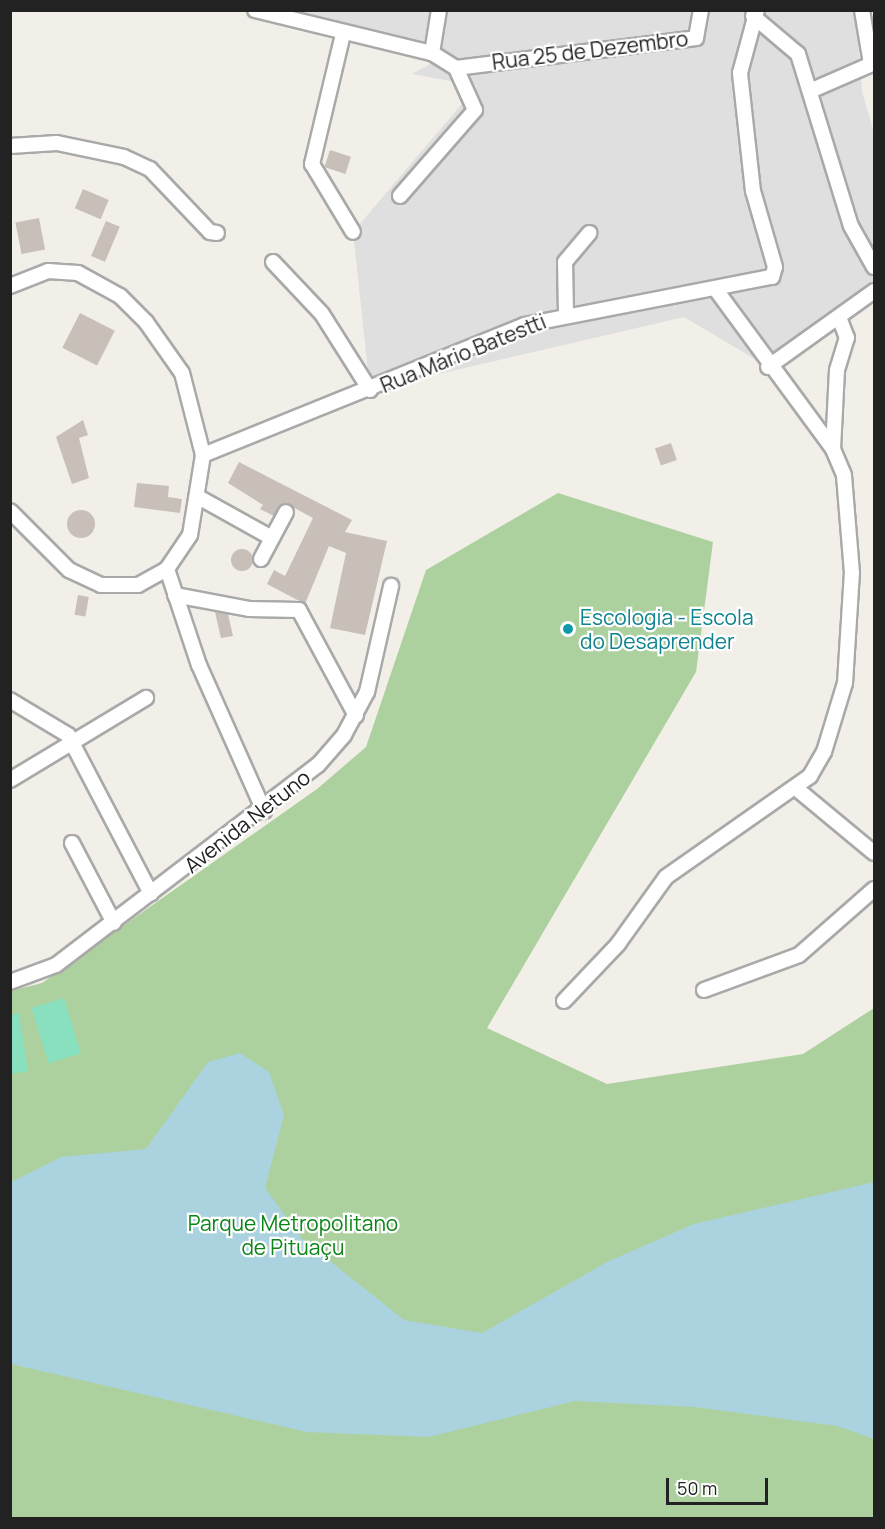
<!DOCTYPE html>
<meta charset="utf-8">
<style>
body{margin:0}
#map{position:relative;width:885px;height:1529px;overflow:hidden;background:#f2efe9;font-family:Manrope,sans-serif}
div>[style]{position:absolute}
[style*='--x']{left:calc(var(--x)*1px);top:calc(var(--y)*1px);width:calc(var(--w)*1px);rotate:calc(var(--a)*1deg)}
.residential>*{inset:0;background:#e0dfdf}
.forest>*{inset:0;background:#add19e}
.pitch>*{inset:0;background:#88e0be;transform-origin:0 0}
.water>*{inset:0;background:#aad3df}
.building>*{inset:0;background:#c7bfb8;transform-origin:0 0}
.round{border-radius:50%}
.roads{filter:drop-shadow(2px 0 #a9a9a9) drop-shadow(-2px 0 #a9a9a9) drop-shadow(0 2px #a9a9a9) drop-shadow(0 -2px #a9a9a9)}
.minor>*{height:14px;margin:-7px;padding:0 7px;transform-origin:7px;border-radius:7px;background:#fff}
.dots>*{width:16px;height:16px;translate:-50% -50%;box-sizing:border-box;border:3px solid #fff;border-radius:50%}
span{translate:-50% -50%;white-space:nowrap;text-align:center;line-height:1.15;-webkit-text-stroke:4.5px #fff;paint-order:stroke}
.street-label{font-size:21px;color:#222}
.culture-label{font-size:21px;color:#0d838f}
.left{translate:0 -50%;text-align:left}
.park-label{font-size:21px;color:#0c8416}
.frame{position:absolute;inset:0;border:12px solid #222;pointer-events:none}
.scale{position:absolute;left:666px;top:1478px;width:102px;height:27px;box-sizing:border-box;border:3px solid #222;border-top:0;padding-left:8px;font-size:18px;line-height:21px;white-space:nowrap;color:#222;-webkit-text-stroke:4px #fff;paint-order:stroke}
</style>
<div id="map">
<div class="residential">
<i style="clip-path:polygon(251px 11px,856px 11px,862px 91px,874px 133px,874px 286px,768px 367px,684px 317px,370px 390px,353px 232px,477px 86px,412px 74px,435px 61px)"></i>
</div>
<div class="forest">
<i style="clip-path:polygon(558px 493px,713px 542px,696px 672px,487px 1028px,607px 1084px,803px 1054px,874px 1008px,874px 1518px,11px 1518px,10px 991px,42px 983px,317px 789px,366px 747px,426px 570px)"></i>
</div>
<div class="pitch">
<i style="left:64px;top:998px;width:58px;height:34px;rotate:73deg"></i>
<i style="clip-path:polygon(19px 1013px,28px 1071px,11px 1074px,11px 1015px)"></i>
</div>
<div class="water">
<i style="clip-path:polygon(240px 1053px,269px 1072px,284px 1115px,265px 1188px,302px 1239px,404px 1320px,482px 1333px,609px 1261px,694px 1224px,874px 1182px,874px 1439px,837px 1426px,695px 1407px,575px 1401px,428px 1437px,307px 1432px,11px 1364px,11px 1182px,61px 1157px,146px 1149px,208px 1062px)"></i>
</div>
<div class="building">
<i style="left:330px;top:150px;width:22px;height:18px;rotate:18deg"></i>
<i style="left:83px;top:189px;width:28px;height:21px;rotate:23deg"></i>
<i style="left:39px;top:218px;width:32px;height:24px;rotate:79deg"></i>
<i style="left:106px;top:221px;width:15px;height:38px;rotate:23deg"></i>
<i style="left:80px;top:313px;width:39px;height:39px;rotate:27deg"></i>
<i style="clip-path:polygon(83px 420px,88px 435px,79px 438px,89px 478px,72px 484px,56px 437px)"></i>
<i style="left:671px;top:443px;width:18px;height:17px;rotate:71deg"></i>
<i style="clip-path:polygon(239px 462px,352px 520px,345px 532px,387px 541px,365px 635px,330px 628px,346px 553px,329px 546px,305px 604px,267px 584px,274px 570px,285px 576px,313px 518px,285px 503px,274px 516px,260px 509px,263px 505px,228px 483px)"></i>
<i style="clip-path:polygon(137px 483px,169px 486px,168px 497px,182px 499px,180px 513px,134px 507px)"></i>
<i class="round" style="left:67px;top:510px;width:28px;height:28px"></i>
<i class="round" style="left:231px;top:549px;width:22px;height:22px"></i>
<i style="left:78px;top:595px;width:11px;height:20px;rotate:10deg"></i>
<i style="clip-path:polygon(215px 612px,228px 614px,233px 636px,221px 638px)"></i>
</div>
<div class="roads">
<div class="minor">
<i style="--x:255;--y:10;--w:182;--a:13.7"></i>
<i style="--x:432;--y:53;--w:28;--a:32"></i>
<i style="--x:456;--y:68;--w:46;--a:65.7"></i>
<i style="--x:475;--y:110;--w:114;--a:131.1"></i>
<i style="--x:862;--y:10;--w:55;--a:80.5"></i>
<i style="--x:753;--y:16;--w:59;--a:40.2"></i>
<i style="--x:798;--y:54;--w:180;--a:72.9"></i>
<i style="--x:851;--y:226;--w:47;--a:60.7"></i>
<i style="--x:343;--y:34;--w:134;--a:103.4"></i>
<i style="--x:312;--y:164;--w:79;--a:58.9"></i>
<i style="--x:432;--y:53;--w:44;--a:-80.8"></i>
<i style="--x:456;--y:68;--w:242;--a:-7.1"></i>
<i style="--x:696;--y:38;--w:28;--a:-80"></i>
<i style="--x:810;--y:91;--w:70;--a:-23.6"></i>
<i style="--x:10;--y:146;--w:47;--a:-3.7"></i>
<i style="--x:57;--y:143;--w:68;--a:11.8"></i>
<i style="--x:124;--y:157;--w:29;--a:25"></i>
<i style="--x:150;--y:169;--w:87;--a:46.4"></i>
<i style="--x:210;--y:232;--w:7;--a:8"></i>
<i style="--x:273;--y:262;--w:71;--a:46.7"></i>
<i style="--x:322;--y:314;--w:90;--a:57.7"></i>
<i style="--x:10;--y:286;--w:41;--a:-21.5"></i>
<i style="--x:48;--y:271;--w:30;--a:4"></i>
<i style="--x:78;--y:273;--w:48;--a:28.7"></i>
<i style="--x:120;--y:296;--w:37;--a:45"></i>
<i style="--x:146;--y:322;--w:62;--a:54.8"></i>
<i style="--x:182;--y:373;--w:85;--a:75.6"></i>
<i style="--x:203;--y:455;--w:81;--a:99.2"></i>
<i style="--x:190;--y:535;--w:41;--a:124.1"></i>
<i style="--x:167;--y:569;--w:33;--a:151"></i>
<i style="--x:138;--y:585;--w:37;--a:180"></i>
<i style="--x:101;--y:585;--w:35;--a:-155"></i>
<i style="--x:69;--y:570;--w:83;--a:-135"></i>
<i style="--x:566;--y:313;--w:51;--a:-91.1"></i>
<i style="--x:565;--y:262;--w:38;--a:-50"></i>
<i style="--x:768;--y:367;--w:130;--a:-35.6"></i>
<i style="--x:833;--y:449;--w:79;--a:-87.1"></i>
<i style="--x:837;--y:370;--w:34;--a:-73"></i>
<i style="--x:847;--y:338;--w:22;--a:-111"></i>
<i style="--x:203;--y:455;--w:346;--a:-22"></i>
<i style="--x:524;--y:325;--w:253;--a:-11"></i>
<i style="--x:772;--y:277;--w:10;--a:-73"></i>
<i style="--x:775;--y:267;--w:79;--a:-106.1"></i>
<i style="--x:753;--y:191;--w:119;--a:-96.3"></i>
<i style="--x:740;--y:73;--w:65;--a:-74.9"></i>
<i style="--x:200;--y:498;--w:82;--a:29.1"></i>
<i style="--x:261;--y:559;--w:53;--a:-62"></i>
<i style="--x:167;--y:569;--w:101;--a:71.6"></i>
<i style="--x:199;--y:665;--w:160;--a:66"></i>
<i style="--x:175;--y:595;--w:75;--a:10.7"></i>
<i style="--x:249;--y:609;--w:50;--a:1.1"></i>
<i style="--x:299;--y:610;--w:120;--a:61.7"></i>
<i style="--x:10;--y:700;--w:68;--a:31.1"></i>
<i style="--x:68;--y:735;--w:179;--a:62.4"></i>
<i style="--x:10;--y:780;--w:159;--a:-31.1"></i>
<i style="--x:797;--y:789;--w:100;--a:39.7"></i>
<i style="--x:72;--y:843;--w:90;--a:62.3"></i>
<i style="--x:10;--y:982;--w:49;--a:-20.3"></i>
<i style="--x:56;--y:965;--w:330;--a:-37.4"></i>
<i style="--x:318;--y:765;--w:40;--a:-49"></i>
<i style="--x:344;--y:735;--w:49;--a:-61.9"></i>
<i style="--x:367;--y:692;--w:109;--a:-77.2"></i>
<i style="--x:704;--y:990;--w:101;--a:-20.2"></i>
<i style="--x:799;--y:955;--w:100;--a:-41.3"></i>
<i style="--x:564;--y:1001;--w:79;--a:-46.5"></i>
<i style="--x:618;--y:944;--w:82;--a:-54.4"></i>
<i style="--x:666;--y:877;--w:176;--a:-35"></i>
<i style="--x:810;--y:776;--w:28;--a:-60"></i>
<i style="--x:824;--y:752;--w:72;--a:-73.1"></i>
<i style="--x:845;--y:683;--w:110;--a:-86.4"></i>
<i style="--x:852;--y:573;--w:98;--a:-94.7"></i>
<i style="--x:844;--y:475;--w:28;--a:-113"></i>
<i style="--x:833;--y:449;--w:196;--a:-126.3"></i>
</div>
</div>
<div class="dots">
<i style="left:568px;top:629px;background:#0f9aa8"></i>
</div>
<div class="street-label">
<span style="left:590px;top:50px;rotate:-7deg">Rua 25 de Dezembro</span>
<span style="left:463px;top:353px;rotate:-22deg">Rua Mário Batestti</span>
<span style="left:247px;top:821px;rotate:-38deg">Avenida Netuno</span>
</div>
<div class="culture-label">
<span class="left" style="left:580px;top:629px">Escologia - Escola<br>do Desaprender</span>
</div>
<div class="park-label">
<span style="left:293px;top:1235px">Parque Metropolitano<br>de Pituaçu</span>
</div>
<div class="frame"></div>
<div class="scale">50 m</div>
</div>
